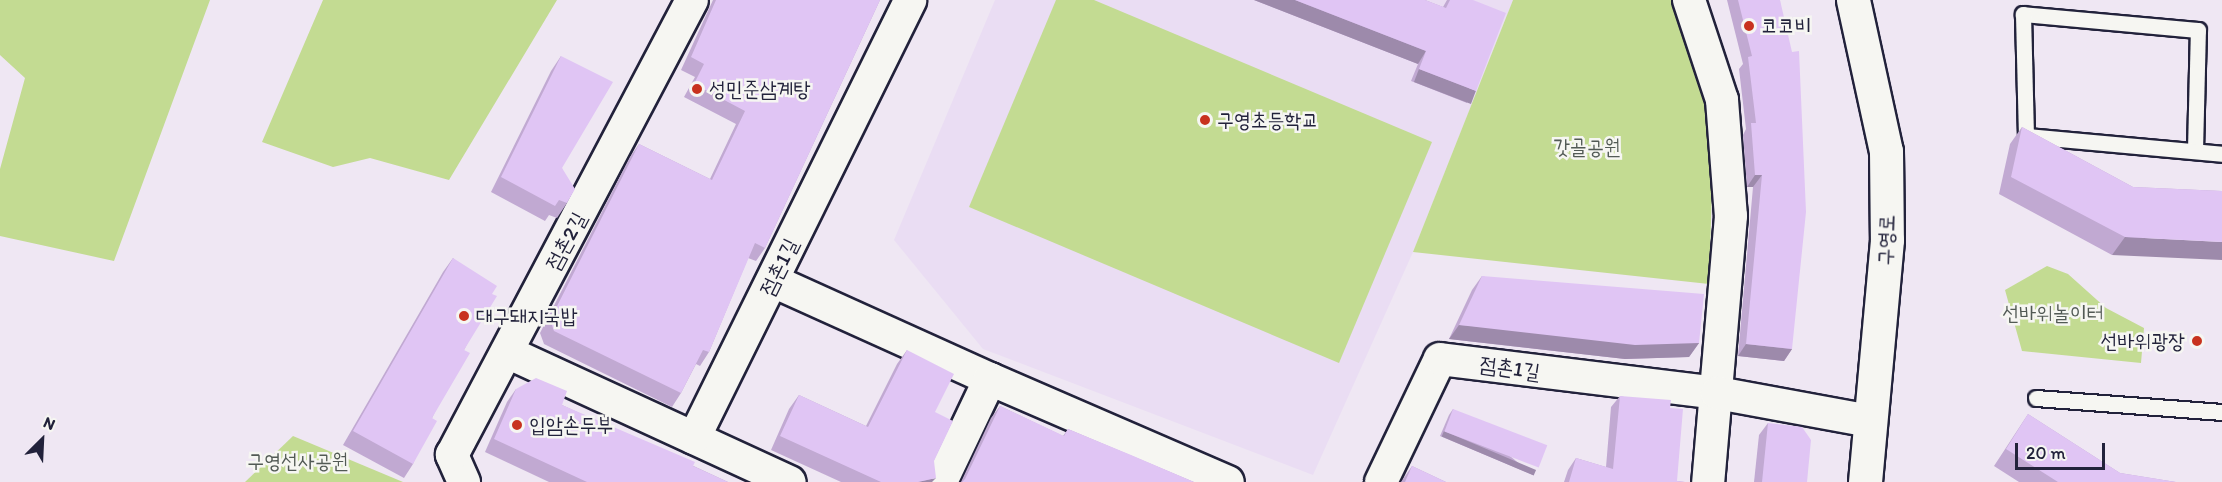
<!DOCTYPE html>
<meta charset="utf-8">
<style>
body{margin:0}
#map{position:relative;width:2222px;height:482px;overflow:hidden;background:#efe7f3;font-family:Itim,"Poor Story",sans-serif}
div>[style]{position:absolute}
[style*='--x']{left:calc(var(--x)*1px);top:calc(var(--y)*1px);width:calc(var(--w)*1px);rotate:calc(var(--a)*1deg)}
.built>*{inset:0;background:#eaddf3}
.green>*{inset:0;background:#c3db92}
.roads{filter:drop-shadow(2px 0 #22223b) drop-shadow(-2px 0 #22223b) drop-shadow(0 2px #22223b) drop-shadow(0 -2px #22223b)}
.lane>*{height:15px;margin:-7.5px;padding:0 7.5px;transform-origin:7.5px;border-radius:7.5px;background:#f6f6f2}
.street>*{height:32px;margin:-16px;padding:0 16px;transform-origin:16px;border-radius:16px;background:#f6f6f2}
.secondary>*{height:33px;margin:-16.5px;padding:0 16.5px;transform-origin:16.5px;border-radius:16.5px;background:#f6f6f2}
.wall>*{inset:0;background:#c1a9d2}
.shaded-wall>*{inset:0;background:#9d8aab;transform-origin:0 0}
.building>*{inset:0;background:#e0c5f4;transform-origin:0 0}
.dots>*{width:16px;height:16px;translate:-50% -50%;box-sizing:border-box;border:3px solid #f6f6f2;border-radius:50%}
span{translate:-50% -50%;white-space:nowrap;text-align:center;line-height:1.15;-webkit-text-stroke:5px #f6f6f2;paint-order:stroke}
.poi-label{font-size:21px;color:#22223b}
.left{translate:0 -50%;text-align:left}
.right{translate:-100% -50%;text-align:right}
.park-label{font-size:21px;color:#525a55}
.street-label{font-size:21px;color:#22223b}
.north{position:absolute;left:12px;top:410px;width:60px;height:60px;-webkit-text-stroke:4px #f6f6f2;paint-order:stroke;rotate:24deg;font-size:16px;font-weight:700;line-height:24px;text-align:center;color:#22223b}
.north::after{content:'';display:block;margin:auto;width:21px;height:27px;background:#22223b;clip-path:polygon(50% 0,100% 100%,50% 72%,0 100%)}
.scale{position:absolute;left:2015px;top:443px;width:90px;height:27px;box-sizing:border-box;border:3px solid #22223b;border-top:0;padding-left:8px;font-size:18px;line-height:21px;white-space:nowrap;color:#22223b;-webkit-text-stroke:4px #f6f6f2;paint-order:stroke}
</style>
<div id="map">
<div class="built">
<i style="clip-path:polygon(995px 0,1513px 0,1413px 252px,1313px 475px,983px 349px,894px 240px)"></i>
</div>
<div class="green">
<i style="clip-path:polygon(0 0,210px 0,114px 261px,0 236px,0 169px,25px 78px,0 55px)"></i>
<i style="clip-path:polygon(323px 0,557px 0,449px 180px,370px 158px,333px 167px,262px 142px)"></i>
<i style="clip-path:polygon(1056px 0,1094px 0,1432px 142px,1339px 363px,969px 207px)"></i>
<i style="clip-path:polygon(1513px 0,1673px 0,1699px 68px,1713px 158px,1709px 284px,1413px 252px)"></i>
<i style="clip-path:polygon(2047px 266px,2068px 274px,2106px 308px,2144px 328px,2141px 363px,2022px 351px,2005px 290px)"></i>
<i style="clip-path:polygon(293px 436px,403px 482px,245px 482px)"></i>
</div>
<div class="roads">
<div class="lane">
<i style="--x:2195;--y:150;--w:120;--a:-88.6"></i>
<i style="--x:2198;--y:30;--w:176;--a:-174.8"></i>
<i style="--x:2023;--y:14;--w:122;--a:88.6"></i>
<i style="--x:2026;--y:136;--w:197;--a:5.2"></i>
<i style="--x:2036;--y:398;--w:187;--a:4.3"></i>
</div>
<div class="street">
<i style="--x:1689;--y:0;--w:105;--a:71.7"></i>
<i style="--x:1722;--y:100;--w:116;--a:85.6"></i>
<i style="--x:1731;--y:216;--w:267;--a:94.9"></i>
<i style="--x:773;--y:281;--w:238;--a:24.3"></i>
<i style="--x:507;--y:352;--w:311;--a:24.7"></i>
<i style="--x:694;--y:438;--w:488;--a:-63.7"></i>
<i style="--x:464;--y:482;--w:30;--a:-114"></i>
<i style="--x:452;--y:455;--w:514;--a:-62.19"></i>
<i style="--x:941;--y:482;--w:114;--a:-64.6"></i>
<i style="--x:990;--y:379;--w:259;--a:23.4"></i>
<i style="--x:1381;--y:482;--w:136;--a:-64.4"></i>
<i style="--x:1440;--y:359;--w:279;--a:7"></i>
<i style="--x:1717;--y:393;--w:156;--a:10.4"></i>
</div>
<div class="secondary">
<i style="--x:1853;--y:0;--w:155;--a:77.7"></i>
<i style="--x:1886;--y:151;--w:89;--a:89.4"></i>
<i style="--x:1887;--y:240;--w:243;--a:95.2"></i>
</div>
</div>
<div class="wall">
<i style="clip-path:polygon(713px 0,880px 0,765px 248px,756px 261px,748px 258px,709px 352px,700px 366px,696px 364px,681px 393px,672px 407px,544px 344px,540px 333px,630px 157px,639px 144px,710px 179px,736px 124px,684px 97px,695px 77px,681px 70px)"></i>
<i style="clip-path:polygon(1254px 0,1425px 0,1443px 7px,1447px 0,1473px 0,1467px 103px,1411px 81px,1418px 64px)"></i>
<i style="clip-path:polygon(1727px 0,1780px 0,1792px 349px,1784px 361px,1738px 356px,1753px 187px,1747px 187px,1743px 135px,1746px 129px,1739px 69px,1743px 64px)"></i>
<i style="clip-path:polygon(561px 56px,562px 168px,567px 203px,557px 218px,549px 215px,545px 221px,491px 192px,551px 71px)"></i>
<i style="clip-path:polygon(2022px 127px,2133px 187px,2222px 191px,2112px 255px,1999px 194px,2010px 144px)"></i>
<i style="clip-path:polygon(453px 258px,492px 294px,464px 350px,432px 418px,413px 464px,404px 478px,343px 445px,443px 272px)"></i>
<i style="clip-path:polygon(1482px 276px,1699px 343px,1689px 357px,1625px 359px,1449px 339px,1472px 290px)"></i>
<i style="clip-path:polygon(907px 350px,935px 412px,934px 461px,932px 482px,841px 482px,771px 450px,789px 409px,799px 395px,866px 426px,897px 364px)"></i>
<i style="clip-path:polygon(516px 389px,562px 405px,728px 482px,549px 482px,485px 452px,507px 402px)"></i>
<i style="clip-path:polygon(1620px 396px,1670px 408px,1677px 481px,1685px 482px,1564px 482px,1568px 470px,1576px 458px,1606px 467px,1611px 407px)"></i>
<i style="clip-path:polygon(1000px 406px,1063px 436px,1068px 429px,1194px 482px,961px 482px,991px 418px)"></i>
<i style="clip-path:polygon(1453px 409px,1533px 475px,1440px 436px,1449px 415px)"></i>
<i style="clip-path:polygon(2028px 414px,2120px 473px,2176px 482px,2019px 482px,1994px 466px)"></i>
<i style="clip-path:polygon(1768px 423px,1807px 482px,1754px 482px,1759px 435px)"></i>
<i style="clip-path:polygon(1412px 466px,1446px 482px,1401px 482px)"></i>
</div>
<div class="shaded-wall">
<i style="clip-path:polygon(1254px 0,1295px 0,1426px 51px,1418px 64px)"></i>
<i style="left:1419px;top:69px;width:61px;height:14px;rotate:21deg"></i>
<i style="clip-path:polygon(1755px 175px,1762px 175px,1753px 187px,1747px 187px)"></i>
<i style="clip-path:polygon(2125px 237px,2222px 242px,2222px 260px,2112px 255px)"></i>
<i style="clip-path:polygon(1459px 325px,1699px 343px,1689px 357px,1625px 359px,1449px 339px)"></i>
<i style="clip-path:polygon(1746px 344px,1792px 349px,1784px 361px,1738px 356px)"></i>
<i style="left:1444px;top:431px;width:100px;height:6px;rotate:23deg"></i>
<i style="clip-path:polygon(936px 478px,932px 482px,918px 482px)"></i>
</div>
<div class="building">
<i style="clip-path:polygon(716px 0,880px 0,765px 248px,755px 243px,709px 352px,703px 350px,681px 393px,554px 331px,550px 320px,639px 144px,712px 180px,745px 111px,694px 84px,704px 64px,691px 57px)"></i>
<i style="clip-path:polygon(1295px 0,1425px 0,1446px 8px,1450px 0,1473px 0,1506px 13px,1476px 91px,1419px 69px,1426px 51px)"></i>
<i style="clip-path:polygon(1738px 0,1780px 0,1792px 52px,1799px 51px,1806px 212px,1792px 349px,1746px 344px,1762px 175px,1755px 175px,1751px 123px,1756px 123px,1748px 57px,1752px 56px)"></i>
<i style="clip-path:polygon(561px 56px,613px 82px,562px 168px,575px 189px,567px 203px,559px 200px,555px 206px,501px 177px)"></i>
<i style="clip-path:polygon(2022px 127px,2133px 187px,2222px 191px,2222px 242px,2125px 237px,2011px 177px)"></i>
<i style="clip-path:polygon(453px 258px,497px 286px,492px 294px,497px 296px,464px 350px,470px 353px,432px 418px,437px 421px,413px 464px,353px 431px)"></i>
<i style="clip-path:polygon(1482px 276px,1704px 294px,1699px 343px,1635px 345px,1459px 325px)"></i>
<i style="clip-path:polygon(907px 350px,954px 374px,935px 412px,953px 421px,934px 461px,936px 478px,918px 482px,881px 482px,780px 436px,799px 395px,868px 427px)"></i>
<i style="clip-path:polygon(536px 378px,567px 391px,562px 405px,695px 462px,693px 466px,728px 482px,587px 482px,494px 439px,516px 389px)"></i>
<i style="clip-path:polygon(1620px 396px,1671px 400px,1670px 408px,1683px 409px,1677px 481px,1685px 482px,1569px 482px,1576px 458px,1613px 469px)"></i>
<i style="clip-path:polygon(1000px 406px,1064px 436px,1068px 429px,1131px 455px,1194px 482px,962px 482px,965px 479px)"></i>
<i style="left:1453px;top:409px;width:101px;height:24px;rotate:21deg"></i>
<i style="clip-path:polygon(2028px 414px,2120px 473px,2176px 482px,2058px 482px,2006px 449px)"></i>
<i style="clip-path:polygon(1768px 423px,1802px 427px,1811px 440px,1807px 482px,1762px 482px)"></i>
<i style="clip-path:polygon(1412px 466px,1446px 482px,1405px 482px)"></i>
</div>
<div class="dots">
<i style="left:1749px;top:26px;background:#c8321e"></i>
<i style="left:697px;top:89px;background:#c8321e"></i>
<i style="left:1205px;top:120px;background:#c8321e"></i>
<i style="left:464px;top:316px;background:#c8321e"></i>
<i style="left:2197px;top:341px;background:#c8321e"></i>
<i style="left:517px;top:425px;background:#c8321e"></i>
</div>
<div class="poi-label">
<span class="left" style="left:1761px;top:26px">코코비</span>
<span class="left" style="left:709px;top:89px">성민준삼계탕</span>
<span class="left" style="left:1217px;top:120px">구영초등학교</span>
<span class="left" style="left:476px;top:316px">대구돼지국밥</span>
<span class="right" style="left:2185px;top:341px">선바위광장</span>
<span class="left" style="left:529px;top:425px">입암손두부</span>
</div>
<div class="park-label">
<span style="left:1587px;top:147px">갓골공원</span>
<span style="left:2053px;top:313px">선바위놀이터</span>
<span style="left:298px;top:461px">구영선사공원</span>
</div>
<div class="street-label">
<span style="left:1886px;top:240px;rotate:-88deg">구영로</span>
<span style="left:566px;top:241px;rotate:-62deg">점촌2길</span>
<span style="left:779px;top:267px;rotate:-64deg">점촌1길</span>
<span style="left:1510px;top:368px;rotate:8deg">점촌1길</span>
</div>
<div class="north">N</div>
<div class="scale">20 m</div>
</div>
